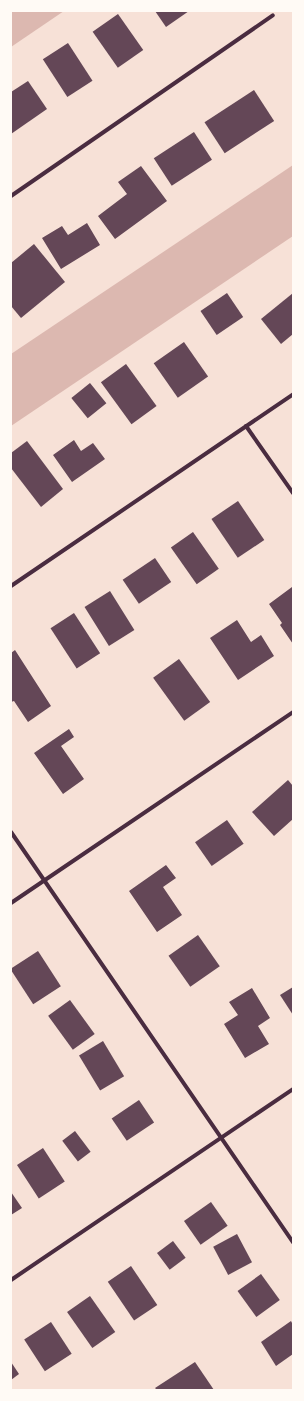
<!DOCTYPE html>
<style>
body{margin:0}
#map{position:relative;width:304px;height:1401px;overflow:hidden;background:#f7e1d7;font-family:Mulish,sans-serif}
div>[style]{position:absolute}
[style*='--x']{left:calc(var(--x)*1px);top:calc(var(--y)*1px);width:calc(var(--w)*1px);rotate:calc(var(--a)*1deg)}
.water>*{inset:0;background:#dcb8b0}
.building>*{inset:0;background:#644757;transform-origin:0 0}
.minor>*{height:4px;margin:-2px;padding:0 2px;transform-origin:2px;border-radius:2px;background:#4a2c40}
span{translate:-50% -50%;white-space:nowrap;text-align:center;line-height:1.15;-webkit-text-stroke:3px #fffaf5;paint-order:stroke}
.frame{position:absolute;inset:0;border:12px solid #fffaf5;pointer-events:none}
</style>
<div id="map">
<div class="water">
<i style="clip-path:polygon(11px 11px,64px 11px,11px 47px)"></i>
<i style="clip-path:polygon(293px 165px,293px 236px,11px 426px,11px 354px)"></i>
</div>
<div class="building">
<i style="clip-path:polygon(155px 11px,189px 11px,166px 27px)"></i>
<i style="left:118px;top:14px;width:44px;height:31px;rotate:55deg"></i>
<i style="left:68px;top:43px;width:45px;height:30px;rotate:57deg"></i>
<i style="clip-path:polygon(28px 81px,47px 109px,11px 134px,11px 92px)"></i>
<i style="left:254px;top:90px;width:37px;height:59px;rotate:57deg"></i>
<i style="left:194px;top:132px;width:33px;height:48px;rotate:57deg"></i>
<i style="clip-path:polygon(141px 166px,167px 201px,115px 239px,98px 216px,127px 194px,118px 182px)"></i>
<i style="clip-path:polygon(87px 223px,100px 245px,61px 269px,42px 238px,62px 226px,68px 235px)"></i>
<i style="clip-path:polygon(34px 244px,65px 282px,21px 318px,11px 306px,11px 263px)"></i>
<i style="left:227px;top:293px;width:29px;height:32px;rotate:56deg"></i>
<i style="clip-path:polygon(293px 293px,293px 334px,281px 344px,261px 319px)"></i>
<i style="left:184px;top:342px;width:42px;height:37px;rotate:55deg"></i>
<i style="left:126px;top:364px;width:52px;height:31px;rotate:54deg"></i>
<i style="left:90px;top:383px;width:26px;height:24px;rotate:51deg"></i>
<i style="clip-path:polygon(74px 440px,81px 451px,93px 443px,105px 459px,72px 482px,53px 455px)"></i>
<i style="clip-path:polygon(27px 441px,63px 489px,41px 507px,11px 468px,11px 453px)"></i>
<i style="left:238px;top:501px;width:47px;height:32px;rotate:56deg"></i>
<i style="left:193px;top:532px;width:45px;height:27px;rotate:55deg"></i>
<i style="left:155px;top:558px;width:29px;height:39px;rotate:56deg"></i>
<i style="clip-path:polygon(292px 587px,293px 588px,293px 644px,280px 625px,282px 623px,269px 604px)"></i>
<i style="left:110px;top:591px;width:46px;height:30px;rotate:58deg"></i>
<i style="left:74px;top:613px;width:48px;height:28px;rotate:57deg"></i>
<i style="clip-path:polygon(237px 620px,251px 642px,261px 635px,274px 656px,238px 680px,210px 638px)"></i>
<i style="clip-path:polygon(15px 650px,51px 706px,28px 722px,14px 701px,11px 702px,11px 653px)"></i>
<i style="left:179px;top:659px;width:53px;height:32px;rotate:54deg"></i>
<i style="clip-path:polygon(69px 729px,74px 737px,61px 746px,84px 779px,63px 794px,34px 753px)"></i>
<i style="clip-path:polygon(288px 780px,293px 786px,293px 819px,274px 836px,252px 812px)"></i>
<i style="left:227px;top:820px;width:29px;height:39px;rotate:55deg"></i>
<i style="clip-path:polygon(166px 865px,176px 878px,163px 887px,182px 915px,157px 932px,129px 891px)"></i>
<i style="left:198px;top:935px;width:38px;height:36px;rotate:55deg"></i>
<i style="left:38px;top:951px;width:42px;height:33px;rotate:57deg"></i>
<i style="clip-path:polygon(293px 987px,293px 1015px,280px 995px)"></i>
<i style="clip-path:polygon(252px 988px,270px 1018px,258px 1026px,269px 1044px,245px 1058px,224px 1024px,238px 1015px,229px 1002px)"></i>
<i style="left:70px;top:1000px;width:42px;height:27px;rotate:54deg"></i>
<i style="left:103px;top:1041px;width:41px;height:28px;rotate:59deg"></i>
<i style="left:139px;top:1100px;width:27px;height:33px;rotate:56deg"></i>
<i style="left:75px;top:1131px;width:26px;height:16px;rotate:53deg"></i>
<i style="left:43px;top:1148px;width:40px;height:31px;rotate:57deg"></i>
<i style="clip-path:polygon(11px 1192px,22px 1208px,11px 1215px)"></i>
<i style="left:211px;top:1202px;width:29px;height:33px;rotate:55deg"></i>
<i style="left:237px;top:1234px;width:32px;height:27px;rotate:62deg"></i>
<i style="left:173px;top:1241px;width:21px;height:20px;rotate:53deg"></i>
<i style="left:131px;top:1266px;width:47px;height:28px;rotate:56deg"></i>
<i style="left:261px;top:1274px;width:32px;height:29px;rotate:54deg"></i>
<i style="left:90px;top:1296px;width:44px;height:28px;rotate:55deg"></i>
<i style="clip-path:polygon(291px 1321px,293px 1325px,293px 1354px,276px 1366px,261px 1342px)"></i>
<i style="left:51px;top:1322px;width:38px;height:32px;rotate:57deg"></i>
<i style="clip-path:polygon(11px 1362px,19px 1374px,11px 1380px)"></i>
<i style="clip-path:polygon(195px 1362px,214px 1390px,157px 1390px,155px 1388px)"></i>
</div>
<div class="minor">
<i style="--x:11;--y:196;--w:318;--a:-34.6"></i>
<i style="--x:246;--y:426;--w:82;--a:55"></i>
<i style="--x:11;--y:586;--w:341;--a:-34.2"></i>
<i style="--x:11;--y:832;--w:498;--a:55.5"></i>
<i style="--x:11;--y:903;--w:341;--a:-34.1"></i>
<i style="--x:11;--y:1280;--w:341;--a:-34.1"></i>
</div>
<div class="frame"></div>
</div>
